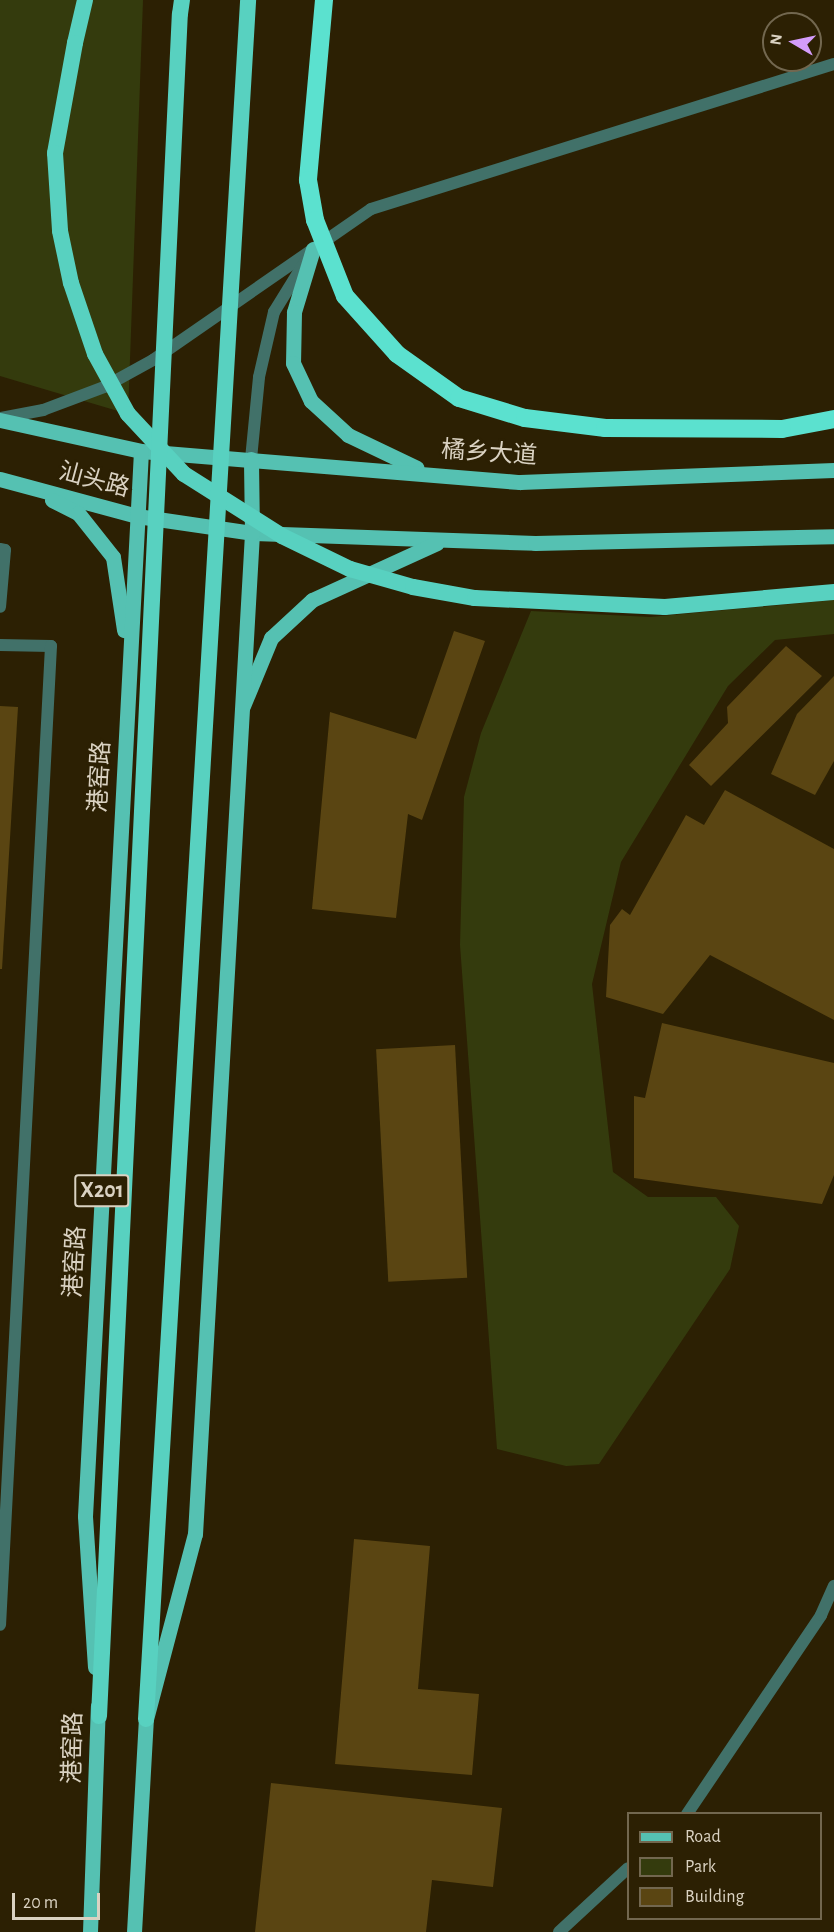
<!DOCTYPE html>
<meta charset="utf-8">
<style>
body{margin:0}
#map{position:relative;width:834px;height:1932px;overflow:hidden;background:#2c2003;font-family:"Alegreya Sans","Noto Sans SC",sans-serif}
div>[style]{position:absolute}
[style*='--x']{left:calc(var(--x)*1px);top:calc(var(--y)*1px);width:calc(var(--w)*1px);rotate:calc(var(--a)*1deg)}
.green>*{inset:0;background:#343b0d}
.building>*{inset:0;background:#5a4512;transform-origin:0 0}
.service>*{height:12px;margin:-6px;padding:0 6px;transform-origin:6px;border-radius:6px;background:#417169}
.minor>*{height:12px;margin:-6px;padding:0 6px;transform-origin:6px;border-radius:6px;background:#417169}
.tertiary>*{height:12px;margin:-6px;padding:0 6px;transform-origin:6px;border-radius:6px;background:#417169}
.primary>*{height:15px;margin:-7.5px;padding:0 7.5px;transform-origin:7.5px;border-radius:7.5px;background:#55c1b2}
.trunk>*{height:16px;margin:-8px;padding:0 8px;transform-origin:8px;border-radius:8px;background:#58d1c0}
.motorway>*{height:18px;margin:-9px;padding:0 9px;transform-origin:9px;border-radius:9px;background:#5be1cf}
.trunk-bridge>*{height:16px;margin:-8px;padding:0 8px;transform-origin:8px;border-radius:8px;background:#58d1c0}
.motorway-bridge>*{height:18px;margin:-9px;padding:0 9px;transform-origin:9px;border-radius:9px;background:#5be1cf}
span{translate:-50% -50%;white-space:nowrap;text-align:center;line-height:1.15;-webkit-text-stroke:4.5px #2c2003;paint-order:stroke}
.shield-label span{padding:2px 4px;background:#2c2003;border:2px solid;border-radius:4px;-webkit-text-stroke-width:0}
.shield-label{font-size:22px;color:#dad2c2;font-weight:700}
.street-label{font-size:24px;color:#dad2c2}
.legend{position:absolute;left:627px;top:1812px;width:195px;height:108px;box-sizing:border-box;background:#2c2003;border:2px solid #72674f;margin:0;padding:8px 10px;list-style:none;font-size:18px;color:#dad2c2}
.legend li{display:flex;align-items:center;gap:12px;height:30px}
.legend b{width:30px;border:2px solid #72674f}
.north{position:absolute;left:762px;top:12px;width:60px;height:60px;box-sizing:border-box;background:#2c2003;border:2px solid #72674f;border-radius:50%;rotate:279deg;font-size:16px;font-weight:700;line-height:24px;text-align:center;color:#dad2c2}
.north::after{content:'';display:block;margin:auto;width:21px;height:27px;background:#d49cfb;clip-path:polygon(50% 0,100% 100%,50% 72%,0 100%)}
.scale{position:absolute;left:12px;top:1893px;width:88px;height:27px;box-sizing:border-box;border:3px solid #dad2c2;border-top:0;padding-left:8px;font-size:18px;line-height:21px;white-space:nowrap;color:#dad2c2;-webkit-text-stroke:4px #2c2003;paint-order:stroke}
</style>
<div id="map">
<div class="green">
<i style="clip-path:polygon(0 0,143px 0,128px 414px,0 376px)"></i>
<i style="clip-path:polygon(834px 600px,834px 634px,775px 640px,728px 686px,621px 862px,592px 984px,613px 1172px,648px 1197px,716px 1197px,739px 1226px,730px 1269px,599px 1464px,566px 1466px,497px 1449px,460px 945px,464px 797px,481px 733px,531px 611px,650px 617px)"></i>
</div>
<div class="building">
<i style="clip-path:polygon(454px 631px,485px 641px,422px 820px,408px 814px,396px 918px,312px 909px,330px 712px,416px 739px)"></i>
<i style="clip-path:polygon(786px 646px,822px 676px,711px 786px,689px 765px,728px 723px,727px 707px)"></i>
<i style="clip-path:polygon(834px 676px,834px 761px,815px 795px,771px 774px,797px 714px)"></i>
<i style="clip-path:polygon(0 706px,18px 707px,2px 969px,0 969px)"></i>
<i style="clip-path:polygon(725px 790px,834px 849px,834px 1020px,710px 955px,663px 1014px,606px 997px,610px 925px,622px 909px,630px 915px,686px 815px,704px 825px)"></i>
<i style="clip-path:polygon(662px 1023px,834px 1063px,834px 1175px,822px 1204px,634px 1178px,634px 1096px,645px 1098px)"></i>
<i style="left:455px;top:1045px;width:233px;height:79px;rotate:87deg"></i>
<i style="clip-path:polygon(354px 1539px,430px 1546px,418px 1689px,479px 1694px,472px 1775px,335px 1764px)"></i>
<i style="clip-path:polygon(271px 1783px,502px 1808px,493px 1887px,432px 1880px,426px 1932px,255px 1932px)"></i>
</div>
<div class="service">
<i style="--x:0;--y:645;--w:51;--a:1.1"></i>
<i style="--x:51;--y:646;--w:980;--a:92.98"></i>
</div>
<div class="minor">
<i style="--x:0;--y:549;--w:5;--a:11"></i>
<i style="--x:5;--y:550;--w:57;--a:95"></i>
<i style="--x:687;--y:1814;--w:240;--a:-56"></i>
<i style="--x:821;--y:1615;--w:32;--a:-66"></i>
<i style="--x:559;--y:1932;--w:94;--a:-42.8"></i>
</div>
<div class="tertiary">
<i style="--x:0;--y:418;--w:44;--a:-10.5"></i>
<i style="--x:43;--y:410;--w:65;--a:-20.7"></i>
<i style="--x:104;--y:387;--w:56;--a:-28.9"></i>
<i style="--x:153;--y:360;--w:265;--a:-34.7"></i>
<i style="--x:371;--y:209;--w:485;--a:-17.4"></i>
<i style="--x:251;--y:459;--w:82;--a:-84.4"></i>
<i style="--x:259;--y:377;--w:67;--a:-77"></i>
<i style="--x:274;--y:312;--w:61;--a:-58.4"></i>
</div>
<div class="primary">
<i style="--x:313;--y:249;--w:66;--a:106.8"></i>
<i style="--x:294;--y:312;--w:51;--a:91.1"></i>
<i style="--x:293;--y:363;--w:42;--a:64.7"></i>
<i style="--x:311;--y:401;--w:50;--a:42.6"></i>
<i style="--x:348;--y:435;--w:76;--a:25.6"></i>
<i style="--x:0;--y:420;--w:144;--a:12.4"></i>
<i style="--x:141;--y:451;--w:380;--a:4.7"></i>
<i style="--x:520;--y:482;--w:314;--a:-2.2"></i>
<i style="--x:0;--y:479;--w:142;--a:15.1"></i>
<i style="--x:137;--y:516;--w:116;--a:8.4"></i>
<i style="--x:252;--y:533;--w:283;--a:2"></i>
<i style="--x:535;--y:543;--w:299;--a:-1.3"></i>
<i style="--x:52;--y:500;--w:29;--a:27"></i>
<i style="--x:78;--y:513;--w:56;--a:51.5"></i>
<i style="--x:113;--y:557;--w:74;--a:81.4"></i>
<i style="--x:243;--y:706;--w:74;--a:-67.6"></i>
<i style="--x:271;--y:638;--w:56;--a:-42.8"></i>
<i style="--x:312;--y:600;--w:137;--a:-24.5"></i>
<i style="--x:95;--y:1667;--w:151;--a:-93.8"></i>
<i style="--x:85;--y:1516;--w:1066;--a:-86.99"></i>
<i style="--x:90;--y:1932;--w:226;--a:-88"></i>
<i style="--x:134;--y:1932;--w:213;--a:-86.8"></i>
<i style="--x:146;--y:1719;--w:191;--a:-75.2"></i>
<i style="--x:195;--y:1534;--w:1003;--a:-86.74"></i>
<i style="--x:252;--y:533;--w:74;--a:-90.8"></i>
</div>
<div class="trunk">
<i style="--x:180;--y:14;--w:14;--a:-82"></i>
<i style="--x:75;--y:43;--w:44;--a:-76.9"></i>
</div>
<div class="motorway">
<i style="--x:782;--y:429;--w:53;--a:-10.9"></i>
</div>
<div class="trunk-bridge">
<i style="--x:75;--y:43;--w:112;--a:100.3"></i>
<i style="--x:55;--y:153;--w:78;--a:86.3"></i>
<i style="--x:60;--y:231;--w:53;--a:78.1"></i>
<i style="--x:71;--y:283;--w:75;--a:71.3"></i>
<i style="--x:95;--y:354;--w:68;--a:61.2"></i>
<i style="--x:128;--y:414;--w:82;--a:47"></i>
<i style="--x:184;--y:474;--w:116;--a:32.3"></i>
<i style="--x:282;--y:536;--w:76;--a:25.9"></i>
<i style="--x:350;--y:569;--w:66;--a:15.9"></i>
<i style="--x:413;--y:587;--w:63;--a:10.1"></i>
<i style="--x:475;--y:598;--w:190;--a:2.7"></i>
<i style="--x:665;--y:607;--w:170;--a:-5.1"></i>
<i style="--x:99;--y:1716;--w:1704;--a:-87.28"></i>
<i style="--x:146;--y:1719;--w:1722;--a:-86.6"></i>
</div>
<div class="motorway-bridge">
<i style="--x:324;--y:0;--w:181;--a:95.1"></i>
<i style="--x:308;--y:180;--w:41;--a:80.1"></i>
<i style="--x:315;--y:220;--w:82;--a:68.5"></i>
<i style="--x:345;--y:296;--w:78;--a:48.1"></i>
<i style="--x:397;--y:354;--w:76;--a:35.4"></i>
<i style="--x:459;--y:398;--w:69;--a:16.9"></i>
<i style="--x:525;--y:418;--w:81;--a:7.1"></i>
<i style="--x:605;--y:428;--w:177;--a:0.3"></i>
</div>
<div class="shield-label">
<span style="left:102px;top:1191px">X201</span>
</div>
<div class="street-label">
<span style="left:489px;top:454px;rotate:4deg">橘乡大道</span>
<span style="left:94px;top:481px;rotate:15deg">汕头路</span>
<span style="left:101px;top:777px;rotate:-87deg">港窑路</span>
<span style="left:76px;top:1262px;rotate:-87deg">港窑路</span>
<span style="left:74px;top:1748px;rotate:-89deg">港窑路</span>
</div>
<ul class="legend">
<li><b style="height:8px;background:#55c1b2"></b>Road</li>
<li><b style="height:16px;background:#343b0d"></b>Park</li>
<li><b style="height:16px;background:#5a4512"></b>Building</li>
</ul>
<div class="north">N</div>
<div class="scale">20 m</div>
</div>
